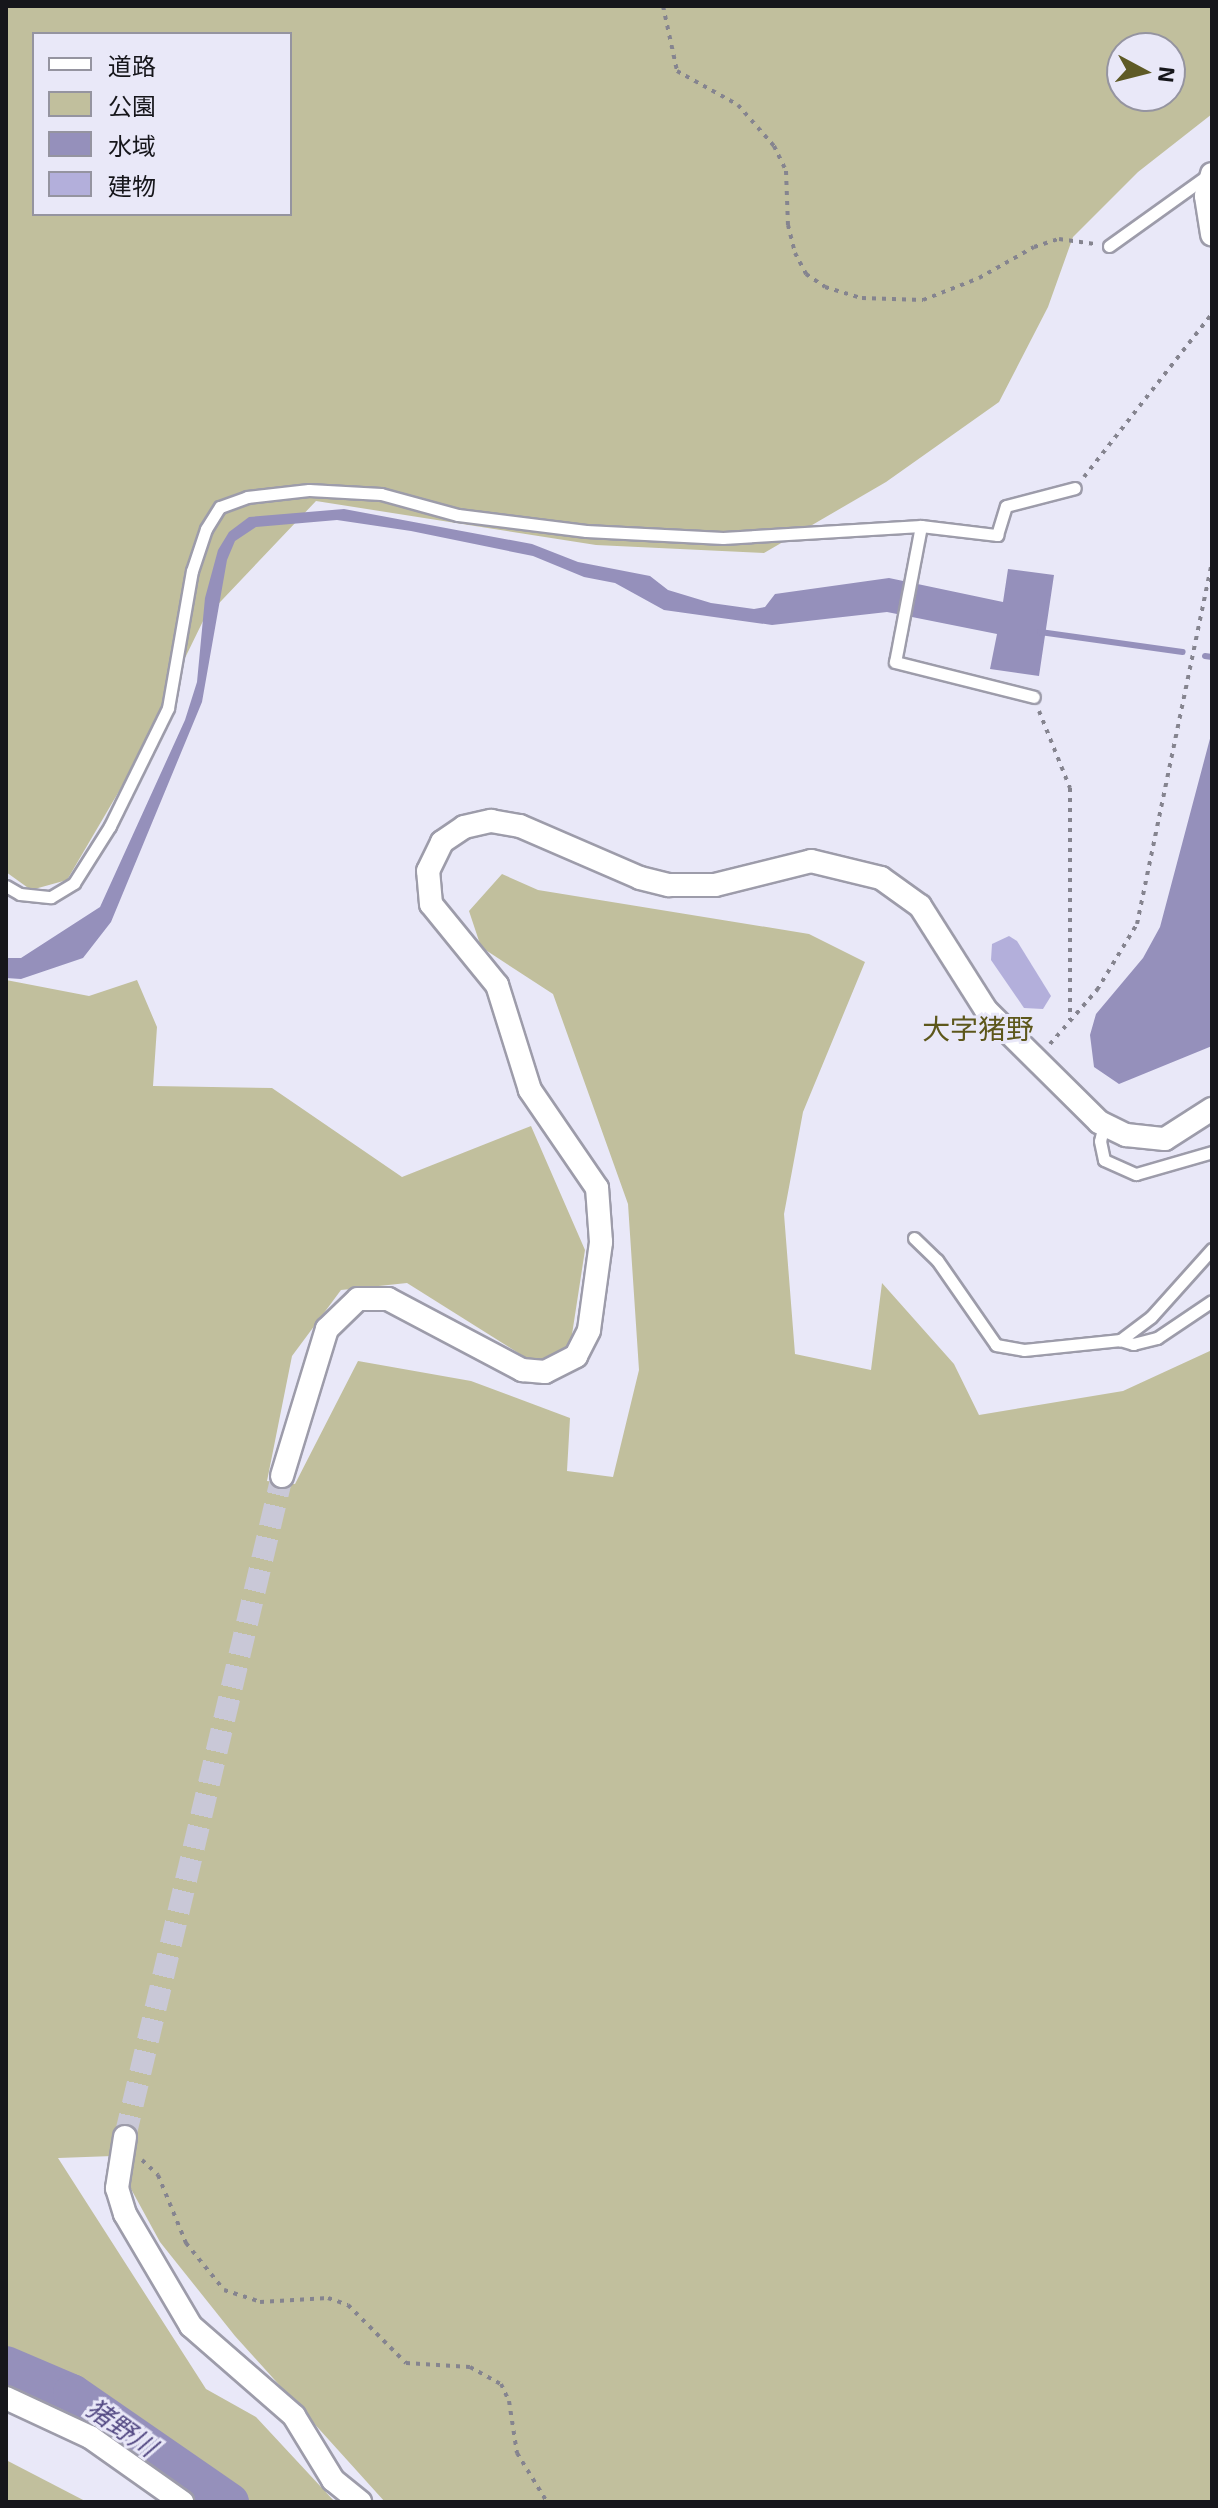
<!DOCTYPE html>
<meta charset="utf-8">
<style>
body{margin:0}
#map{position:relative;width:1218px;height:2508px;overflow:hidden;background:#e9e8f8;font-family:"Exo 2","Noto Sans JP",sans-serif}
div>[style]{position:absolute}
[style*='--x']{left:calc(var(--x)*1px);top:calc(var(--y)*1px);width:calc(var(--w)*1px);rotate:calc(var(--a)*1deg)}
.green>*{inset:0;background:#c1bf9d}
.water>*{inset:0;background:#9590bb}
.stream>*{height:6px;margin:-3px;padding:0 3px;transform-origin:3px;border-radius:3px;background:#9590bb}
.river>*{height:38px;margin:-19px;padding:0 19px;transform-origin:19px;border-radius:19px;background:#9590bb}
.building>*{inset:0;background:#b3afdb}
.minor-tunnel>*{height:22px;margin-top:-11px;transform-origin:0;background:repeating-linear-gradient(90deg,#c9c8d7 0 22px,transparent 0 33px)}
.path>*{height:4px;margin-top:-2px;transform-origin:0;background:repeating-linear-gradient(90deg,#85848f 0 4px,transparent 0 10px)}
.roads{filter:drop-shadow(2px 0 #9d9caa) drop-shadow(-2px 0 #9d9caa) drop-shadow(0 2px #9d9caa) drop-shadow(0 -2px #9d9caa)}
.service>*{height:11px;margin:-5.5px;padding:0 5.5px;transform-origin:5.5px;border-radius:5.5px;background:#fff}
.minor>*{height:22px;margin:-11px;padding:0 11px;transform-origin:11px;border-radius:11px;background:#fff}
span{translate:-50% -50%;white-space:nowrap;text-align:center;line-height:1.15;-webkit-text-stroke:6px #e9e8f8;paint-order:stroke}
.water-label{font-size:26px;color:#534983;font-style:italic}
.quarter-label{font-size:28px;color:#5d571b}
.frame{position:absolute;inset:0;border:8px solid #16161b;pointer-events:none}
.legend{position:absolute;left:32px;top:32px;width:260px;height:184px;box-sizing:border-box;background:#e9e8f8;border:2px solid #9594a0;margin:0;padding:10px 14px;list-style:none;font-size:24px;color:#16161b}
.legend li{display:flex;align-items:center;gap:16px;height:40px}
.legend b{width:40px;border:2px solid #9594a0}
.north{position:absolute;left:1106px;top:32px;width:80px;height:80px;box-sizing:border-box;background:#e9e8f8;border:2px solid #9594a0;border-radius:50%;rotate:97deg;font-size:22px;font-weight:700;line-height:32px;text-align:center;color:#16161b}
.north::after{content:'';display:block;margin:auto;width:28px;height:36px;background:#5e5a26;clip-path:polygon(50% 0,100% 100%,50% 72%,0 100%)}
</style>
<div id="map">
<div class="green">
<i style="clip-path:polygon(evenodd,6px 6px,1212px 6px,1212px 114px,1138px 172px,1073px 237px,1048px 307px,999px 402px,886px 482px,764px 553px,596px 545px,316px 501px,204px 619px,125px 781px,67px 880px,31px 890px,6px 872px,6px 6px,34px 34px,290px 34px,290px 214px,34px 214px,34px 34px,6px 6px,1122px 48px,1170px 48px,1170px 96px,1122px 96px,1122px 48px)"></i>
<i style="clip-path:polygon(502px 874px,538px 890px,809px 934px,865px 962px,803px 1112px,784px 1214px,795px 1354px,871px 1370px,882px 1283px,954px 1364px,979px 1415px,1123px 1391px,1212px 1350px,1212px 2502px,385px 2502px,235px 2336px,160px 2242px,113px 2156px,58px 2158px,206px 2389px,256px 2417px,335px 2502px,223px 2502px,194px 2481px,6px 2388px,6px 980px,89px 996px,137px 980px,157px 1027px,153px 1086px,272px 1088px,402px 1177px,531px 1126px,585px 1250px,567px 1367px,536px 1364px,407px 1283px,341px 1290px,292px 1356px,267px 1481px,295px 1484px,358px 1361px,471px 1381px,570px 1418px,567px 1471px,613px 1477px,639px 1370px,628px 1204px,553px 994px,481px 947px,469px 911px)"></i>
<i style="clip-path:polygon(6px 2460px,87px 2502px,6px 2502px)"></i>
</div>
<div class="water">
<i style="clip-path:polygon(344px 509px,532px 544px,578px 562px,650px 576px,668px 590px,711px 603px,754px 609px,765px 607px,775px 594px,889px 578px,1003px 602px,1008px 569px,1054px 575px,1039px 676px,990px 669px,997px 634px,887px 612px,772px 625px,664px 610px,615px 583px,584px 577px,533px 556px,411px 531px,337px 520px,256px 527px,235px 541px,227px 560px,202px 702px,111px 922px,83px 958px,21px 979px,6px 978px,6px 958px,21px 958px,100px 907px,185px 720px,197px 682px,205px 598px,218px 550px,229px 532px,249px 517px)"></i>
<i style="clip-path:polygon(1212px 731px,1212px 1046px,1119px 1084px,1094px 1067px,1090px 1035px,1096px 1014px,1143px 958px,1160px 927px)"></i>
</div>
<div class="stream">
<i style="--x:1040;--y:632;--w:144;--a:8"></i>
<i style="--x:1205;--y:656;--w:7;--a:8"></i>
</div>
<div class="river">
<i style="--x:6;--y:2365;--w:72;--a:23"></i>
<i style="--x:72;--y:2393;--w:192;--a:34.6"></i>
</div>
<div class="building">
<i style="clip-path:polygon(1009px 936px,1017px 941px,1051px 996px,1043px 1009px,1024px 1008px,991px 960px,992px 944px)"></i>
</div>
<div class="minor-tunnel">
<i style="--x:125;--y:2137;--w:679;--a:-76.64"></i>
</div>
<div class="path">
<i style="--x:663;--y:6;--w:66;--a:77.8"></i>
<i style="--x:677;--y:71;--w:70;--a:29.1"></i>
<i style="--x:738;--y:105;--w:55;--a:48.7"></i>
<i style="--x:774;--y:146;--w:28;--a:64"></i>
<i style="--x:786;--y:171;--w:54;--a:87.9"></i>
<i style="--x:788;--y:225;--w:29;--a:76"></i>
<i style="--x:795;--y:253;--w:24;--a:62"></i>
<i style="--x:806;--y:274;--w:23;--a:34"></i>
<i style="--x:825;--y:287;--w:39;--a:17"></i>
<i style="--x:862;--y:298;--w:61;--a:1.9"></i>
<i style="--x:923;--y:300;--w:60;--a:-21.4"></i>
<i style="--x:979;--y:278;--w:63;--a:-29.4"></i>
<i style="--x:1034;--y:247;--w:26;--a:-18"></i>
<i style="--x:1059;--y:239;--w:36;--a:8"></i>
<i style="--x:1084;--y:477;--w:207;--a:-51.9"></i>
<i style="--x:1039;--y:711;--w:83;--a:68.1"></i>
<i style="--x:1070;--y:788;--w:232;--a:90"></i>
<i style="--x:1050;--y:1044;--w:72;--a:-49"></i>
<i style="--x:1097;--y:990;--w:77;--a:-58.8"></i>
<i style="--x:1137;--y:924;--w:369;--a:-78.3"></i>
<i style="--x:142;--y:2160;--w:22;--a:43"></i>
<i style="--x:158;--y:2175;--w:74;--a:67.6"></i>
<i style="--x:186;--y:2243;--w:60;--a:51"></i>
<i style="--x:224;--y:2290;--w:38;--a:18"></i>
<i style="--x:260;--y:2302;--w:68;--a:-3.4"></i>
<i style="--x:328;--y:2298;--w:21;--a:19"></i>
<i style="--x:348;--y:2305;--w:82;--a:45"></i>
<i style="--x:406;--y:2363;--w:64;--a:3.6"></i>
<i style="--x:470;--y:2367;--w:35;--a:29"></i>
<i style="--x:501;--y:2384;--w:19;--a:65"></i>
<i style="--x:509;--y:2401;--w:53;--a:81.3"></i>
<i style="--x:517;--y:2453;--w:57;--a:58.5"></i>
</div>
<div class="roads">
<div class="service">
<i style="--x:1109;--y:246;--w:122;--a:-35.6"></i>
<i style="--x:921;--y:526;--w:77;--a:6.8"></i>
<i style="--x:997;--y:535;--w:30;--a:-73"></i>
<i style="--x:1006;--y:506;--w:71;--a:-14.6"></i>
<i style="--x:6;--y:886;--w:16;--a:30"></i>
<i style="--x:20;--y:894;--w:31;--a:6"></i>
<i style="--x:51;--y:897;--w:27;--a:-31"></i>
<i style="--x:74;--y:883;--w:67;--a:-57.7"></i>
<i style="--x:110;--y:826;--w:131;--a:-63.8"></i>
<i style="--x:168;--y:708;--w:139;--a:-80.1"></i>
<i style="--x:192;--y:571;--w:44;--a:-71.6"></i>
<i style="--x:206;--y:529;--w:26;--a:-58"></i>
<i style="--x:220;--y:507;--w:29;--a:-20"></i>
<i style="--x:247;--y:497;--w:62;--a:-6.4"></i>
<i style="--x:309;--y:490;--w:72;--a:3.2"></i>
<i style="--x:381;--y:494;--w:80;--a:15.3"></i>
<i style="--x:458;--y:515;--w:129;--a:7.1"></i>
<i style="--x:586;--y:531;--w:137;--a:2.9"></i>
<i style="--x:723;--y:538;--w:198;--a:-3.5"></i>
<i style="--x:921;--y:526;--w:138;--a:100.8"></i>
<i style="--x:895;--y:662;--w:143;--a:14.1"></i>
<i style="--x:1104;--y:1124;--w:17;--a:103"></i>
<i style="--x:1100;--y:1141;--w:19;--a:78"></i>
<i style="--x:1104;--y:1160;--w:35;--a:24"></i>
<i style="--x:1136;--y:1174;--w:79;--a:-16.1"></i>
<i style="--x:914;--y:1238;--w:32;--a:44"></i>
<i style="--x:937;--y:1260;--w:103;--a:55.2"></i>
<i style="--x:996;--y:1345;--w:28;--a:10"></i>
<i style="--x:1024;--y:1350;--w:97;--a:-5.9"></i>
<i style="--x:1212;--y:1249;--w:91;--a:131.9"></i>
<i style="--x:1151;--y:1317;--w:39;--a:143"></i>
<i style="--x:1120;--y:1340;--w:14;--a:17"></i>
<i style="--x:1133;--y:1344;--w:25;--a:-14"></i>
<i style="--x:1157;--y:1338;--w:66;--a:-33.9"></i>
</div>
<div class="minor">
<i style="--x:1212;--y:174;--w:23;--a:105"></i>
<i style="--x:1206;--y:196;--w:39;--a:81"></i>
<i style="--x:282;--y:1476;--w:154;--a:-73"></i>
<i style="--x:327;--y:1329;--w:43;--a:-44.1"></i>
<i style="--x:358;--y:1299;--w:30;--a:0"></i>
<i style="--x:388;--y:1299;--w:152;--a:27.9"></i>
<i style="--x:522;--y:1370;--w:23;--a:5"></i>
<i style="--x:545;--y:1372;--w:35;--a:-27"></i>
<i style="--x:576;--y:1356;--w:29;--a:-63"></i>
<i style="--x:589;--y:1330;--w:89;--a:-82.2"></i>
<i style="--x:601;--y:1242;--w:54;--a:-94.2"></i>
<i style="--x:597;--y:1188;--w:119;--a:-124.4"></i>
<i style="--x:530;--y:1090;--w:110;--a:-107.4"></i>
<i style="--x:497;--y:985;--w:104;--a:-129.2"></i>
<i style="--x:431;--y:904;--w:33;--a:-95"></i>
<i style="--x:428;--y:871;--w:32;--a:-64"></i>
<i style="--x:442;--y:842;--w:27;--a:-34"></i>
<i style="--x:464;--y:827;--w:28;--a:-13"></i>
<i style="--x:491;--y:821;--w:29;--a:10"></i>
<i style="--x:520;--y:826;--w:131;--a:23.4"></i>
<i style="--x:640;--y:878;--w:30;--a:14"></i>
<i style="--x:669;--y:885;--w:46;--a:0"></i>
<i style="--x:715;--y:885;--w:99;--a:-14"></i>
<i style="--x:811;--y:861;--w:72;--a:13.7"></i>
<i style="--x:881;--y:878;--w:48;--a:35.7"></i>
<i style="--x:920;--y:906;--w:123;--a:57.6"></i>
<i style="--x:986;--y:1010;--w:159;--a:44.7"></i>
<i style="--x:1099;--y:1122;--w:30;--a:26"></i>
<i style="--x:1126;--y:1135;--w:39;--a:6"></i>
<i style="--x:1165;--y:1139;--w:56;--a:-32.6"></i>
<i style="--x:125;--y:2137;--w:52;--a:98.9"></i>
<i style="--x:117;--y:2188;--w:27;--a:73"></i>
<i style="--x:125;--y:2214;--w:130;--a:59.5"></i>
<i style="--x:191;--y:2326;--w:137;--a:41.1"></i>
<i style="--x:294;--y:2416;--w:75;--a:58.6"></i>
<i style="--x:333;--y:2480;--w:35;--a:39"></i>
<i style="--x:6;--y:2398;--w:93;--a:24.9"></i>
<i style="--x:90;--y:2437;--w:113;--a:35.2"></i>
</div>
</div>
<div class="water-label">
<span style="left:122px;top:2427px;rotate:35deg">猪野川</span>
</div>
<div class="quarter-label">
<span style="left:978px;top:1028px">大字猪野</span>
</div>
<div class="frame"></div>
<ul class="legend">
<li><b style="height:10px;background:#fff"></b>道路</li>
<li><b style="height:22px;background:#c1bf9d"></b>公園</li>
<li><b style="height:22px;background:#9590bb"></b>水域</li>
<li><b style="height:22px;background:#b3afdb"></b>建物</li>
</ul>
<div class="north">N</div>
</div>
